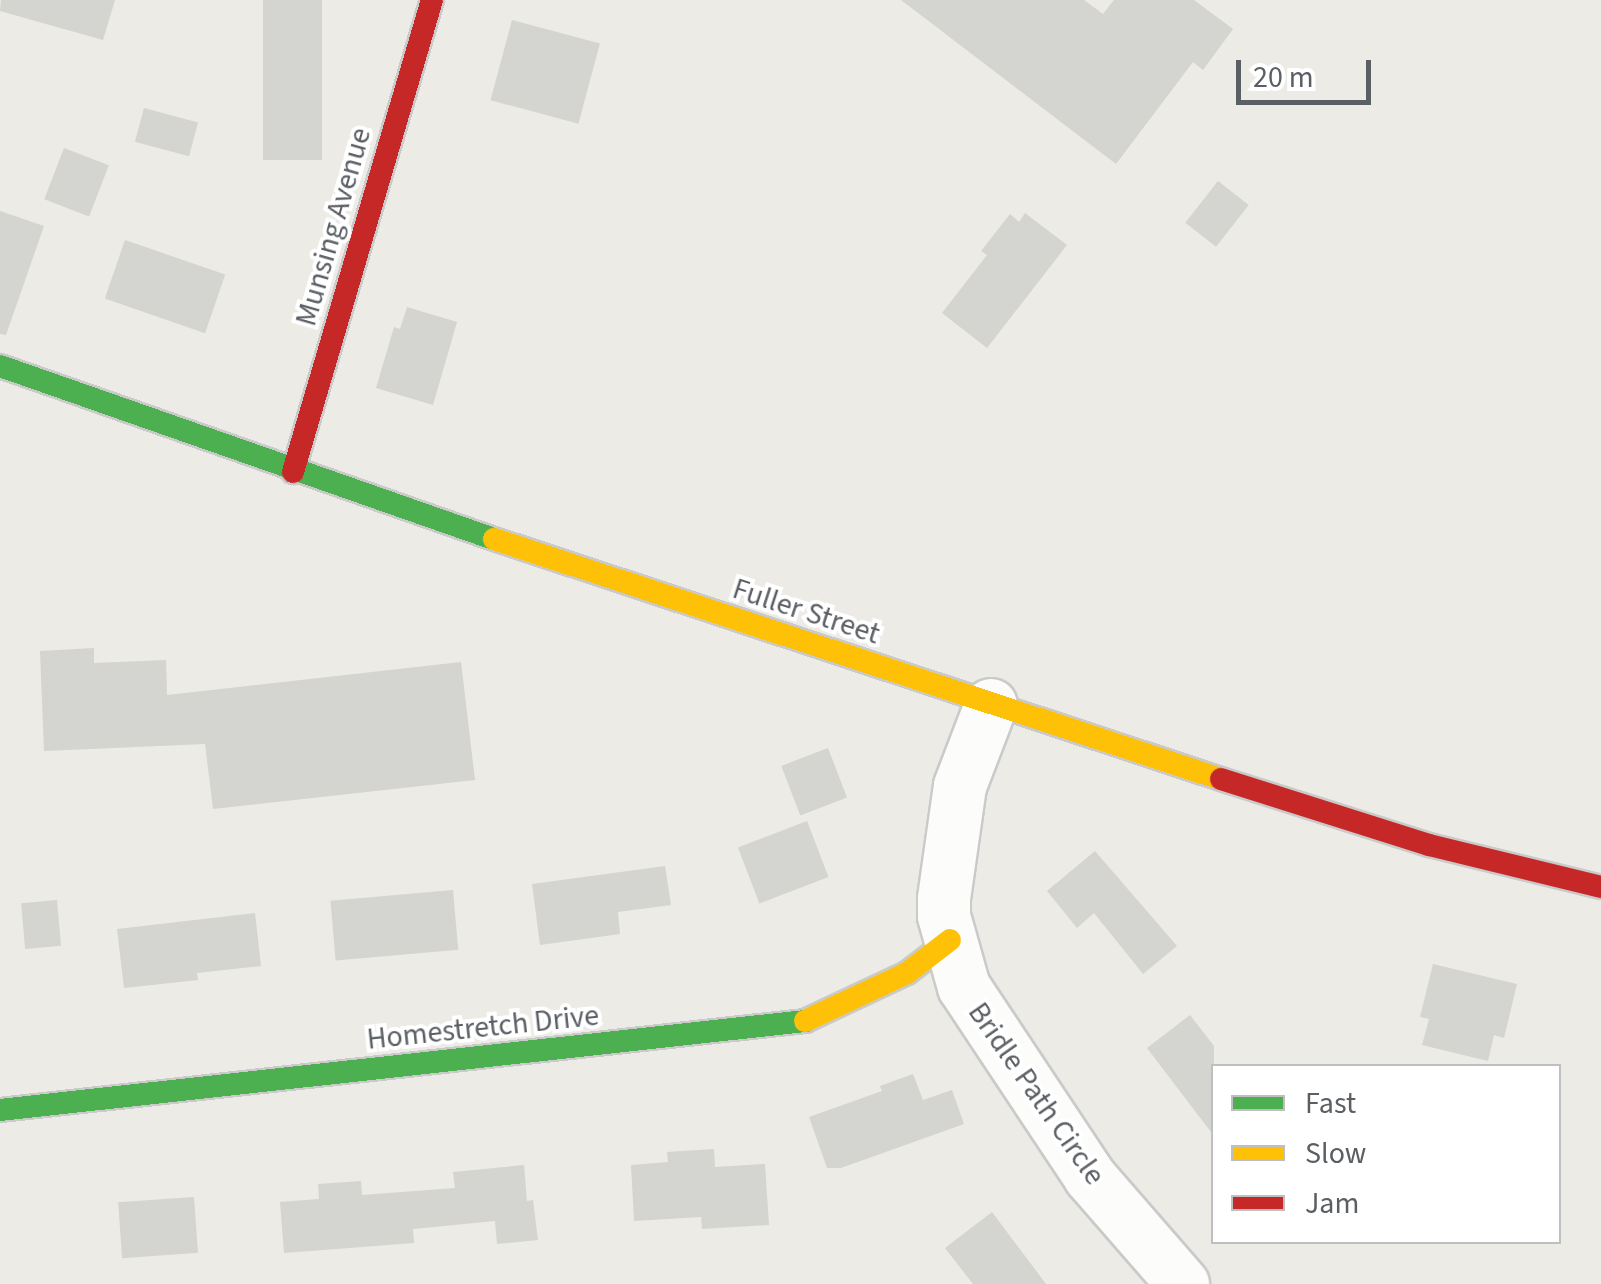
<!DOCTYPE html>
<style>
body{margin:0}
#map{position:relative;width:1601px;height:1284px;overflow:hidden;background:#ecebe5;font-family:"Source Sans 3",sans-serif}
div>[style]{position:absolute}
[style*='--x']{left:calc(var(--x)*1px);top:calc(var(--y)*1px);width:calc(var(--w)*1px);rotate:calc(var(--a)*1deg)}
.building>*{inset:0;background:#d4d4d0;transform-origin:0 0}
.roads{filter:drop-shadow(2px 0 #c9cac9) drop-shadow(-2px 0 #c9cac9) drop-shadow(0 2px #c9cac9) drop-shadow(0 -2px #c9cac9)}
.street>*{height:52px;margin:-26px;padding:0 26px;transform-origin:26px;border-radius:26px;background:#fcfcfb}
.fast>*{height:22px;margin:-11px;padding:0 11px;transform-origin:11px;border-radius:11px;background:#4caf50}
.slow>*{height:22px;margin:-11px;padding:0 11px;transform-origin:11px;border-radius:11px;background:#ffc107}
.jam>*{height:22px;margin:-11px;padding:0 11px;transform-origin:11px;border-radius:11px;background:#c62828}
span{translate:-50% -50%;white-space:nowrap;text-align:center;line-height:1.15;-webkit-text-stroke:8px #fff;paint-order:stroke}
.street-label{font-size:30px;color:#5a5f64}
.legend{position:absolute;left:1211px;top:1064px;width:350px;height:180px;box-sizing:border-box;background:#fff;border:2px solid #bdbfc1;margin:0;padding:12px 18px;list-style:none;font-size:30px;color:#5a5f64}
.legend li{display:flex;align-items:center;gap:20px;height:50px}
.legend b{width:50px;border:2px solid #bdbfc1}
.scale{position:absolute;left:1236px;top:60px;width:135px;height:45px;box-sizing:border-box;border:5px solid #5a5f64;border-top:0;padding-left:12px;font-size:30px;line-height:35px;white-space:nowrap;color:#5a5f64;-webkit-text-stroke:8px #fff;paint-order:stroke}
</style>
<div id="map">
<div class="building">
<i style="clip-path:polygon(1px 0,115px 0,103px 40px,0 11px)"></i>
<i style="left:263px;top:0;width:59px;height:160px"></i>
<i style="clip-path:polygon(901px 0,1084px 0,1103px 14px,1114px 0,1194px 0,1233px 29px,1203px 70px,1193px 62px,1116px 164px)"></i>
<i style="left:512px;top:20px;width:91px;height:83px;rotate:15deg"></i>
<i style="left:144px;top:108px;width:56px;height:35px;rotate:15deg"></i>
<i style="left:64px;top:148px;width:48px;height:55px;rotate:21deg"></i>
<i style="left:1218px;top:181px;width:39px;height:53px;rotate:38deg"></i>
<i style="clip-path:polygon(0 211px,44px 226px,6px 335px,0 334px)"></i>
<i style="clip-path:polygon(1025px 213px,1067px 245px,987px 348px,942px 313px,987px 255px,981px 251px,1010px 214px,1019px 222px)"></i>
<i style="left:125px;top:240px;width:106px;height:62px;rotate:19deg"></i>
<i style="clip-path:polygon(407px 307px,457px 322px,433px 405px,376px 388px,394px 327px,400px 329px)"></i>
<i style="clip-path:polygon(94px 648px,94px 663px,166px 660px,167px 695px,461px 662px,475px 780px,213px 809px,205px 744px,44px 751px,40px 651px)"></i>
<i style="left:828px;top:748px;width:53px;height:50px;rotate:69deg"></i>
<i style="left:807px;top:821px;width:60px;height:74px;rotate:69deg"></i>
<i style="clip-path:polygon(1095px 851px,1177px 946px,1143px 974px,1094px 913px,1077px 928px,1047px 891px)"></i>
<i style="clip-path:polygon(665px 866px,671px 905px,618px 912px,620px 934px,540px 945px,532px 884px)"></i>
<i style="left:453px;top:890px;width:60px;height:123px;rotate:85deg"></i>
<i style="left:57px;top:900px;width:46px;height:36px;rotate:85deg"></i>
<i style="clip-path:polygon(255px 913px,261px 966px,197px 973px,198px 980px,124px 988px,117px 929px)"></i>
<i style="clip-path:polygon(1433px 964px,1517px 984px,1504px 1038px,1494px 1035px,1488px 1061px,1422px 1045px,1429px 1019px,1420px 1017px)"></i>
<i style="clip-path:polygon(1190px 1015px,1214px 1046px,1214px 1136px,1147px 1048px)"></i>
<i style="clip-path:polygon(913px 1074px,923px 1100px,952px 1090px,964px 1124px,841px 1168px,827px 1168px,809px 1117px,882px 1091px,880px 1086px)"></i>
<i style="clip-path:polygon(714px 1149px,715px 1167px,765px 1164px,769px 1225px,702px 1229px,701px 1217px,634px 1221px,631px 1165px,668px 1162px,667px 1152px)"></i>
<i style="clip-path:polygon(524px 1165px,527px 1201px,533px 1200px,538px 1240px,497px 1244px,495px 1221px,413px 1229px,414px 1243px,284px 1253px,280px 1202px,319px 1199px,318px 1184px,361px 1181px,362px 1195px,455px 1188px,453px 1172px)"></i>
<i style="left:194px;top:1197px;width:56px;height:76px;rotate:86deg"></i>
<i style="clip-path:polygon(992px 1212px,1046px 1284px,973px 1284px,945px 1248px)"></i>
</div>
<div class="roads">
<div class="street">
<i style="--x:991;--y:705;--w:87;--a:110.9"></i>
<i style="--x:960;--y:786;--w:114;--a:98.1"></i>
<i style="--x:944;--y:899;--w:17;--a:90"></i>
<i style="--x:944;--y:916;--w:74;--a:74.3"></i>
<i style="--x:964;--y:987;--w:228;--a:56.4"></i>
<i style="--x:1090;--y:1177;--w:142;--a:49"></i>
</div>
<div class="fast">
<i style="--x:0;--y:366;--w:523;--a:19.3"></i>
<i style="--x:0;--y:1110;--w:810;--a:-6.31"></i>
</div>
<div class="slow">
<i style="--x:494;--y:539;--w:766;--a:18.27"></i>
<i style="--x:805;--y:1021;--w:113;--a:-25.2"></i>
<i style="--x:907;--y:973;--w:54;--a:-37.5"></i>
</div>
<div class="jam">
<i style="--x:293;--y:472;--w:492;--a:-73.6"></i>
<i style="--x:1221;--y:779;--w:218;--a:17.6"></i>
<i style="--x:1429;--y:845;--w:177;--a:13.7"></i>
</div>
</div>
<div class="street-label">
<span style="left:334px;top:227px;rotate:-74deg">Munsing Avenue</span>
<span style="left:806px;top:612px;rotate:18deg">Fuller Street</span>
<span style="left:483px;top:1028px;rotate:-6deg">Homestretch Drive</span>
<span style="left:1036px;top:1094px;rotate:55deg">Bridle Path Circle</span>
</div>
<ul class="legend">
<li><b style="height:12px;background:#4caf50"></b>Fast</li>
<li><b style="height:12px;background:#ffc107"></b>Slow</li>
<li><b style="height:12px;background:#c62828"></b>Jam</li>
</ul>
<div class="scale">20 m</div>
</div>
